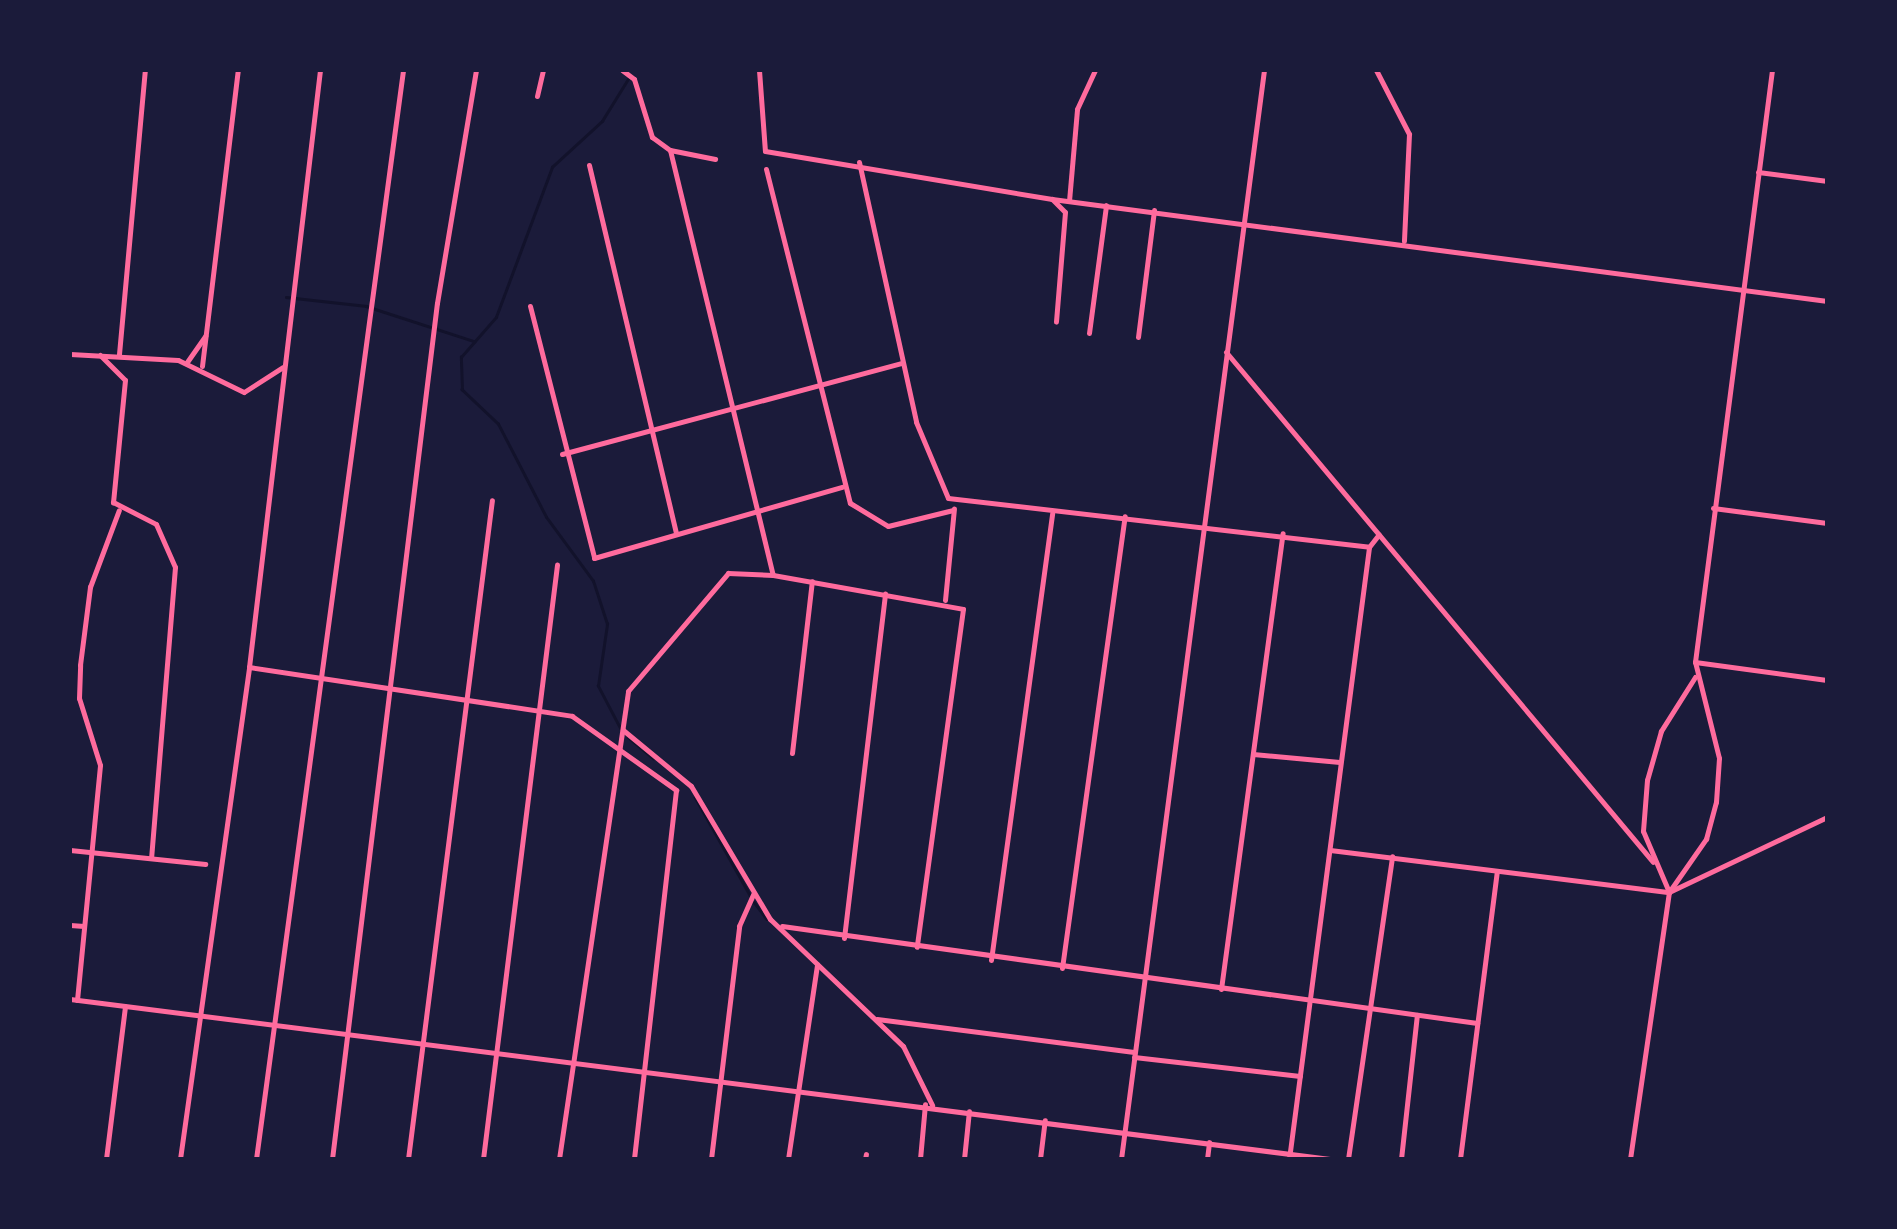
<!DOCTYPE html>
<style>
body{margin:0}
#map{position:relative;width:1897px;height:1229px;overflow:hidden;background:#1b1b3a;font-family:"PT Sans",sans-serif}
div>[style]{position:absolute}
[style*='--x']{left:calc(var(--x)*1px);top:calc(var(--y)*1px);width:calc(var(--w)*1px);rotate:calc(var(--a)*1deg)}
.stream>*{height:2.5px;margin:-1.25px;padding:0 1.25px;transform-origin:1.25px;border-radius:1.25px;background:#12122b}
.minor>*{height:5px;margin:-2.5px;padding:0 2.5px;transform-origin:2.5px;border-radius:2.5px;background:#ff6b9d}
.tertiary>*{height:5px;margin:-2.5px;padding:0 2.5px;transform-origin:2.5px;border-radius:2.5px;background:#ff6b9d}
span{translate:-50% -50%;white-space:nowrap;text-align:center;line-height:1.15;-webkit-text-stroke:8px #1b1b3a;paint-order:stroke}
.frame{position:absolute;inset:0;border:72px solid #1b1b3a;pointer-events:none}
</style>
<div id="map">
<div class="stream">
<i style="--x:286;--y:297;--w:81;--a:6.4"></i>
<i style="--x:366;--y:306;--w:114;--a:18"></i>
<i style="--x:622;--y:732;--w:52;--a:-117.6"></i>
<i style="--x:598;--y:686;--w:63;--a:-81.7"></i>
<i style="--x:607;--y:624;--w:45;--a:-108"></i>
<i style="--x:593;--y:581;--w:79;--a:-126.3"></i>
<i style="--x:546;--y:517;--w:105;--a:-117.3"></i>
<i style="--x:498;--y:424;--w:50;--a:-136.6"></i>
<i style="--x:462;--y:390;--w:33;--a:-92"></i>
<i style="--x:461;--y:357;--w:53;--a:-48.8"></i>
<i style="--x:496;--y:317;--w:160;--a:-69.5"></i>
<i style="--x:552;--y:167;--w:68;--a:-42.6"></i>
<i style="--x:602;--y:121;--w:49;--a:-58.2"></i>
<i style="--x:628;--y:737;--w:33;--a:40"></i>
<i style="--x:695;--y:797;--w:112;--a:60.7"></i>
<i style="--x:754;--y:902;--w:21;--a:53"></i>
</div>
<div class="minor">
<i style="--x:320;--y:70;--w:601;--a:96.78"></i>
<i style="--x:249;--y:667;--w:327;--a:8.6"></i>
<i style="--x:572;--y:716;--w:128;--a:35.4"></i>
<i style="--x:676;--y:790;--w:371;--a:96.5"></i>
<i style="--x:622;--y:70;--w:15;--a:37"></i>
<i style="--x:634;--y:79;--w:61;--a:72.8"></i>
<i style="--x:652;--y:137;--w:22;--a:36"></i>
<i style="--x:670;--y:150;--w:437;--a:76.4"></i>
<i style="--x:773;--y:575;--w:193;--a:10.1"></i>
<i style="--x:963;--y:609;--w:341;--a:97.8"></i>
<i style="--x:759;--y:70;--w:81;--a:85.8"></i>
<i style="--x:765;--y:151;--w:291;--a:9.5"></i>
<i style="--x:1052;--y:199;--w:18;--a:45"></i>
<i style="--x:1065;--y:212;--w:110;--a:94.7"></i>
<i style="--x:1376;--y:70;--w:72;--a:62.7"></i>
<i style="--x:1409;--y:134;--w:107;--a:92.7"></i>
<i style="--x:537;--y:96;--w:27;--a:-77"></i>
<i style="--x:670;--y:150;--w:46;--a:11.3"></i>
<i style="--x:859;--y:162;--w:266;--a:77.6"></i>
<i style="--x:916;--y:422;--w:82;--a:67.2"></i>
<i style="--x:948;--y:498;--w:424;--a:6.6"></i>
<i style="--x:589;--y:165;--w:379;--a:76.7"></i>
<i style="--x:766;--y:169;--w:344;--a:75.9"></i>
<i style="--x:850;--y:503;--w:44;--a:31.2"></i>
<i style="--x:888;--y:526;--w:67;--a:-13.8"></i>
<i style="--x:1758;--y:172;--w:70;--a:7.4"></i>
<i style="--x:1052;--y:199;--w:782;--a:7.5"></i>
<i style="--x:1069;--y:201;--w:92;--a:-85"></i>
<i style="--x:1077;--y:109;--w:43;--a:-65.2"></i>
<i style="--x:530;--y:306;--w:260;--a:75.7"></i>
<i style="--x:594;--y:558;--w:258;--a:-16"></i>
<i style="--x:1089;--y:333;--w:129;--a:-82.4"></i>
<i style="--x:1138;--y:337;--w:128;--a:-82.8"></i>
<i style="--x:1226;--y:352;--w:665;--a:50.06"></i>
<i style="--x:70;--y:354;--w:108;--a:3.2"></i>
<i style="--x:178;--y:360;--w:73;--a:25.9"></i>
<i style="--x:244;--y:392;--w:46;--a:-32.7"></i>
<i style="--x:119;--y:354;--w:285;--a:-84.8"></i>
<i style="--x:100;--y:355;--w:35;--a:45"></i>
<i style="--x:125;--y:380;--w:123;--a:95.6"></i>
<i style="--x:113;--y:502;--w:48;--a:27.1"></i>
<i style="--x:156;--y:524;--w:47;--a:66.2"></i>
<i style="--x:175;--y:567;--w:292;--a:94.7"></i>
<i style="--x:187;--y:362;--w:32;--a:-55"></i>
<i style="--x:202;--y:366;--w:298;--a:-83.1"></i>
<i style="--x:562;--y:454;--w:351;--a:-15"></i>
<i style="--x:1713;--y:508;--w:115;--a:7.5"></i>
<i style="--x:945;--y:600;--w:92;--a:-84.4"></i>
<i style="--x:1695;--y:662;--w:133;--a:7.8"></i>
<i style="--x:623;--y:730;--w:88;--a:39.5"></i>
<i style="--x:691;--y:786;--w:155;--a:59.3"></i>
<i style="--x:770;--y:919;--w:184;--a:43.7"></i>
<i style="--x:903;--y:1046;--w:66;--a:63.8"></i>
<i style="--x:792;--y:753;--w:173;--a:-83.4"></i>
<i style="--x:1253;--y:754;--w:87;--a:5.3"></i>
<i style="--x:70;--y:850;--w:136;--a:5.9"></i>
<i style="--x:1330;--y:850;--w:342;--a:7.1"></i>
<i style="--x:70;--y:925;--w:14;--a:4"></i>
<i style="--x:782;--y:926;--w:702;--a:7.95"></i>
<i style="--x:844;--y:938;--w:347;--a:-83.2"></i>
<i style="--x:991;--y:960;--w:451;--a:-82.2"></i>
<i style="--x:1062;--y:968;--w:456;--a:-82.1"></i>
<i style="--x:1221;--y:989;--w:460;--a:-82.3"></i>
<i style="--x:70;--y:999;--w:1270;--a:7.24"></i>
<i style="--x:77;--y:1000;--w:236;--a:-84.4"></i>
<i style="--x:100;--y:765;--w:70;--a:-107.4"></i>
<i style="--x:79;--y:698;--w:33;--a:-88"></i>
<i style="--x:80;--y:665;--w:79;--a:-82.7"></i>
<i style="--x:90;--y:587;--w:82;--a:-69.4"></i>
<i style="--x:877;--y:1019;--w:259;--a:7.3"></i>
<i style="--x:1134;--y:1057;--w:167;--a:6.5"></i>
<i style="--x:106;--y:1159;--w:154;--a:-82.9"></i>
<i style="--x:180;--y:1159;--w:497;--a:-82"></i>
<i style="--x:256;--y:1159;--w:1099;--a:-82.31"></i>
<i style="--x:332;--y:1159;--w:862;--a:-83.01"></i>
<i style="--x:437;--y:303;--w:236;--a:-80.5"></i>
<i style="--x:408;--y:1159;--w:664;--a:-82.74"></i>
<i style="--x:483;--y:1159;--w:599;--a:-82.9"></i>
<i style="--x:559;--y:1159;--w:473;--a:-81.6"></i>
<i style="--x:628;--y:691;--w:155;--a:-49.7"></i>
<i style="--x:728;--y:573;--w:45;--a:2.5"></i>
<i style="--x:711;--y:1159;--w:235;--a:-83.1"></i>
<i style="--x:739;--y:926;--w:35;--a:-66"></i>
<i style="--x:788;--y:1159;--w:197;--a:-81.5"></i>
<i style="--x:865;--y:1159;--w:5;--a:-79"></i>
<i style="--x:920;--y:1159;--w:55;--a:-84.8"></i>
<i style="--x:964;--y:1159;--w:48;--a:-84.1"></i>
<i style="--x:1040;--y:1159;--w:39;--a:-83"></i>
<i style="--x:1121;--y:1159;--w:1098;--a:-82.52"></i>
<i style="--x:1207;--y:1159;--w:17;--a:-83"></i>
<i style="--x:1289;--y:1159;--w:617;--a:-82.55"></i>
<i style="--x:1369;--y:547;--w:16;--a:-52"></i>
<i style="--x:1348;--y:1159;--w:306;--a:-81.7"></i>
<i style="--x:1401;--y:1159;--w:145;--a:-83.7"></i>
<i style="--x:1460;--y:1159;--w:290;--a:-82.7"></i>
</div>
<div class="tertiary">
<i style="--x:1695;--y:677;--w:64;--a:122.2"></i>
<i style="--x:1661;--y:731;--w:51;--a:105.9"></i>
<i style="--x:1647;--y:780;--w:51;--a:94.5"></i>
<i style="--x:1643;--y:831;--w:66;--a:66.9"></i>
<i style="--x:1669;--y:892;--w:65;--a:-55.1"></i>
<i style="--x:1706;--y:839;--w:38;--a:-75"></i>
<i style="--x:1716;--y:802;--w:44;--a:-86.1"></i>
<i style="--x:1719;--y:758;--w:99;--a:-104"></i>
<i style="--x:1695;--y:662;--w:597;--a:-82.59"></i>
<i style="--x:1630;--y:1159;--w:270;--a:-81.7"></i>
<i style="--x:1669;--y:892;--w:175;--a:-25.4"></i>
</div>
<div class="frame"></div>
</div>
